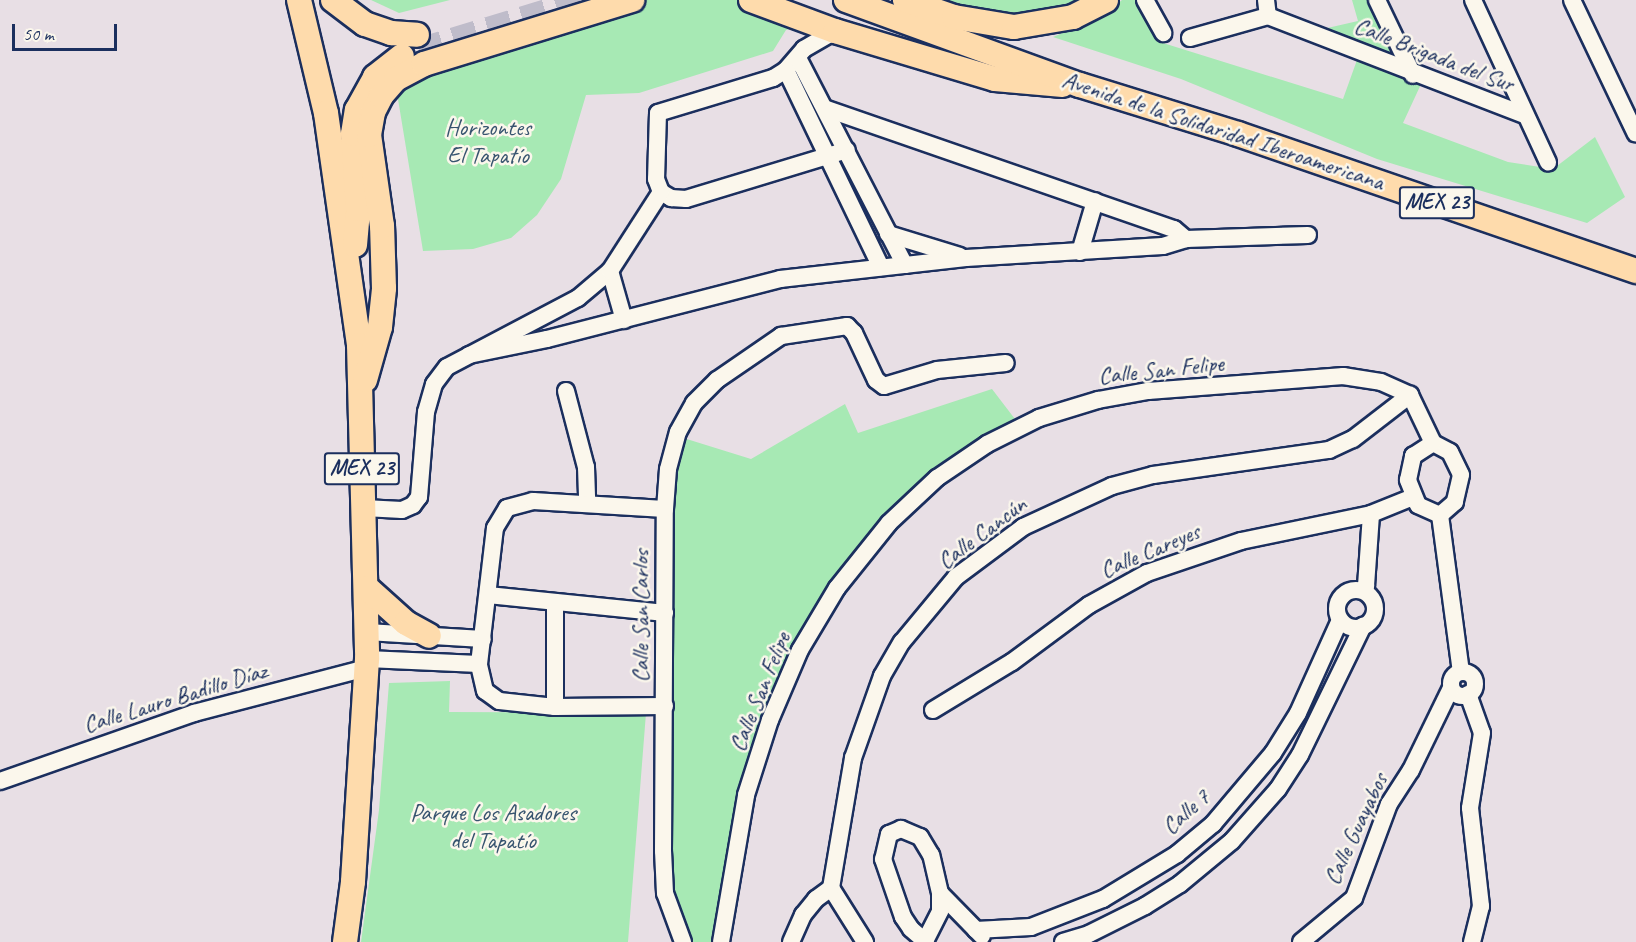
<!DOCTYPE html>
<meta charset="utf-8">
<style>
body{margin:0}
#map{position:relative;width:1636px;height:942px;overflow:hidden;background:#e8dfe5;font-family:Caveat,sans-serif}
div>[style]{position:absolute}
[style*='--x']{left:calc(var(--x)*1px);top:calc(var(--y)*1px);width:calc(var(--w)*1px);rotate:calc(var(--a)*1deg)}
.green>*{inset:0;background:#a7e9b4}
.highway-tunnel>*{height:24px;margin-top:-12px;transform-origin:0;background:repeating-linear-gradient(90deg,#bfbcca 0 24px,transparent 0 36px)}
.roads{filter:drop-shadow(2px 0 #1b2f5e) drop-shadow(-2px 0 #1b2f5e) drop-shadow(0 2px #1b2f5e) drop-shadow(0 -2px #1b2f5e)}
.minor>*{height:16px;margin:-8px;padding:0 8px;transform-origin:8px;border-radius:8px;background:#fbf7ec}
.minor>.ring{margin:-8px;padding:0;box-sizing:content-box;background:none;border:16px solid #fbf7ec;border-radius:50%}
.highway>*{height:24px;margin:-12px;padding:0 12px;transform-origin:12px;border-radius:12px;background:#fedbac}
span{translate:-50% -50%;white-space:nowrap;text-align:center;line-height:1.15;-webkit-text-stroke:5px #fbf7ec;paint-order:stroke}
.shield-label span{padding:2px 4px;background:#fbf7ec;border:2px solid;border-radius:4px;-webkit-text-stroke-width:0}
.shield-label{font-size:22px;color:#1b2f5e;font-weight:700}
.street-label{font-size:24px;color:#1b2f5e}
.park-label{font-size:24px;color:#37546f}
.scale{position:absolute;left:12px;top:24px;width:105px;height:27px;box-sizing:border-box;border:3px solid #1b2f5e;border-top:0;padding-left:8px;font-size:18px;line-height:21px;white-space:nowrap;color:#1b2f5e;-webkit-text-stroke:4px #fbf7ec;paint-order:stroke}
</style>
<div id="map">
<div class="green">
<i style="clip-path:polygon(371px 0,450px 0,399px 13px)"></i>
<i style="clip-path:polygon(642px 0,745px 0,804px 24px,786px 30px,773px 51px,639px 93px,586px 95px,561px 179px,537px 215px,511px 238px,473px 249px,423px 251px,396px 87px)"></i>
<i style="clip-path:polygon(934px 0,1092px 0,1012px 22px)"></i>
<i style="clip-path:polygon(1122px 0,1140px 0,1163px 43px,1343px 99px,1357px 60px,1422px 82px,1403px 123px,1508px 162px,1553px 169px,1595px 137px,1625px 197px,1587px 223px,1377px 159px,1181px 79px,1053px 37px,1102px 16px)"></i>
<i style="clip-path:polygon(1352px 0,1372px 0,1400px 61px,1323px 29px,1358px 21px)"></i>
<i style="clip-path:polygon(992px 389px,1021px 427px,901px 512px,823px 611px,777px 703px,716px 942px,683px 942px,665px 893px,665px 521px,677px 436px,751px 459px,845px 404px,858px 433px)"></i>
<i style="clip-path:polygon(450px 681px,449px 712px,646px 713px,628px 942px,361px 942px,379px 810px,389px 683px)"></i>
</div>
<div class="highway-tunnel">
<i style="--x:419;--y:50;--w:171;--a:-17"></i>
</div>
<div class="roads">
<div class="minor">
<i style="--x:1145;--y:0;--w:38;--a:61"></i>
<i style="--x:1266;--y:0;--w:16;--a:83"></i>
<i style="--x:1377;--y:0;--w:83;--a:64.4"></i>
<i style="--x:1473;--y:0;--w:179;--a:65.2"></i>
<i style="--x:1572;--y:0;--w:148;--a:64.5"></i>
<i style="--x:835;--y:31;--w:36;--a:150"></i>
<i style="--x:804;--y:49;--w:28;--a:131"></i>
<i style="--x:786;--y:70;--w:15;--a:148"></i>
<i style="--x:773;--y:78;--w:120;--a:163.1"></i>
<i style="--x:658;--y:113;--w:66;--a:91.7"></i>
<i style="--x:656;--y:179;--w:14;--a:69"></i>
<i style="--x:661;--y:192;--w:12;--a:31"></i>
<i style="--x:671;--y:198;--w:15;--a:4"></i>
<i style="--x:686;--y:199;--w:168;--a:-16.9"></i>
<i style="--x:1190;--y:38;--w:81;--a:-15.8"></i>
<i style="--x:1268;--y:16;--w:275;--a:21.1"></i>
<i style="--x:798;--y:58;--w:233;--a:62.7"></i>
<i style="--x:786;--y:70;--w:219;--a:64.3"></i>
<i style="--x:827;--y:109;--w:367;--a:19.1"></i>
<i style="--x:1174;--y:229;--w:16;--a:40"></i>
<i style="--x:888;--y:234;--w:75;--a:17"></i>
<i style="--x:1080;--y:252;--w:53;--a:-73.6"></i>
<i style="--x:610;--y:271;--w:51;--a:74.1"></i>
<i style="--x:469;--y:355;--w:80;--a:-11.6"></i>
<i style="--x:547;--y:339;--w:241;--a:-14.4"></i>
<i style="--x:780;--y:279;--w:187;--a:-6.4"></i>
<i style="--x:966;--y:258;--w:197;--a:-3.5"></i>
<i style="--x:1163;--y:246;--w:24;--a:-17"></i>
<i style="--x:1186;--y:239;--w:122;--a:-1.9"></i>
<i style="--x:566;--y:391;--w:79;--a:75.3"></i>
<i style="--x:586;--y:467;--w:37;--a:88"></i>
<i style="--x:1433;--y:443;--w:19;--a:28"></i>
<i style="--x:1450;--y:452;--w:25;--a:64"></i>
<i style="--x:1461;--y:475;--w:28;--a:103"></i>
<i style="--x:1455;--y:502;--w:20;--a:139"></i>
<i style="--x:1440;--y:515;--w:24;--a:-156"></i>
<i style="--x:1418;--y:505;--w:27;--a:-112"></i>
<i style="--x:1408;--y:480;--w:25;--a:-78"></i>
<i style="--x:1413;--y:456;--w:24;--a:-33"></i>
<i style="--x:364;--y:508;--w:38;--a:3"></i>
<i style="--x:402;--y:510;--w:12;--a:-24"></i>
<i style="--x:413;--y:505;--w:10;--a:-53"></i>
<i style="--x:419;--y:497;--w:85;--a:-85.3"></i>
<i style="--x:426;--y:412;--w:29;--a:-74"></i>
<i style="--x:434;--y:384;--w:21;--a:-53"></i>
<i style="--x:447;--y:367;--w:148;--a:-27.8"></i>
<i style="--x:578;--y:298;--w:42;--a:-40.2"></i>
<i style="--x:610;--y:271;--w:94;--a:-57.2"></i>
<i style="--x:1440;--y:515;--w:158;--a:82.4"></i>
<i class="ring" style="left:1337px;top:590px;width:22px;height:22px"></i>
<i style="--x:1362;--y:590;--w:6;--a:-45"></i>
<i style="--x:1366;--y:586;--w:72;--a:-86"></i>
<i style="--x:488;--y:595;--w:178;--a:5.8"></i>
<i style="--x:367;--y:632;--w:116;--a:3.5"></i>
<i style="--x:367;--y:659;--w:112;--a:2.6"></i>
<i class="ring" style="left:1451px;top:672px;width:8px;height:8px"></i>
<i style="--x:1468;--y:694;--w:41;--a:70.3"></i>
<i style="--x:1482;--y:733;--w:76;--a:99.1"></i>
<i style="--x:1470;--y:808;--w:99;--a:83.6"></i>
<i style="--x:1481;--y:906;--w:37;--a:104"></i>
<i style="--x:665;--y:706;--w:110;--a:179.5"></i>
<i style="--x:555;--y:707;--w:56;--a:-173.9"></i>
<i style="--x:499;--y:701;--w:17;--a:-144"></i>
<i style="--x:485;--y:691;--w:28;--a:-103"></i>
<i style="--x:479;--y:664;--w:137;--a:-83.3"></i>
<i style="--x:495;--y:528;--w:23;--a:-59"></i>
<i style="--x:507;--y:508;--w:27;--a:-15"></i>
<i style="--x:533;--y:501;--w:132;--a:3.5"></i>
<i style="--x:555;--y:707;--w:105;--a:-90"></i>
<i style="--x:933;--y:710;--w:92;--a:-31.3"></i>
<i style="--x:1012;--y:662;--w:96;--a:-36.5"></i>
<i style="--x:1089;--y:605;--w:66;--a:-28.9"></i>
<i style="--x:1147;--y:573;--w:99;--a:-18.8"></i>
<i style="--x:1241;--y:541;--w:133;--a:-11.7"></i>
<i style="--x:1371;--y:514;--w:45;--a:-22"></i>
<i style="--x:0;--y:781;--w:206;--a:-19.3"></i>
<i style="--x:194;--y:713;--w:179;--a:-14.6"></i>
<i style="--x:940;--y:893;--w:60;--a:45.7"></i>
<i style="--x:976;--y:930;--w:55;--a:-3.1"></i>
<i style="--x:1031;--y:927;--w:77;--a:-21.3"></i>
<i style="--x:1103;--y:899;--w:87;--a:-31.3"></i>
<i style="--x:1177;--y:854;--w:47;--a:-39.8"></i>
<i style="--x:1213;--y:824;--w:93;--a:-49.8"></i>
<i style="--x:1273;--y:753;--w:47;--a:-58"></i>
<i style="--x:1298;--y:713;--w:102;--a:-65.7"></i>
<i style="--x:925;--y:941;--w:34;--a:-63"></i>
<i style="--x:940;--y:911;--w:18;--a:-90"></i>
<i style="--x:940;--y:893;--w:39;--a:-103"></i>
<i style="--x:931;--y:855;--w:21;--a:-121"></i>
<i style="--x:920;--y:837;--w:21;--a:-157"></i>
<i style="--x:901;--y:829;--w:13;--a:157"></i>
<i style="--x:889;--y:834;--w:26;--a:103"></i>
<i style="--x:883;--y:859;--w:61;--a:71"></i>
<i style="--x:903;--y:917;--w:14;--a:56"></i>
<i style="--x:911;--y:929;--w:18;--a:41"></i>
<i style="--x:925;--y:941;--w:1;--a:45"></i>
<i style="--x:683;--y:942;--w:52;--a:-110.2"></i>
<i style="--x:665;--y:893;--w:42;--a:-92.7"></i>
<i style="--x:663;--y:851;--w:342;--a:-89.7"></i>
<i style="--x:665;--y:509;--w:40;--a:-85.7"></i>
<i style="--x:668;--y:469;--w:38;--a:-75"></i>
<i style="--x:678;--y:432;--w:33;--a:-61"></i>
<i style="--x:694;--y:403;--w:33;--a:-45"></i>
<i style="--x:717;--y:380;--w:78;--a:-34.5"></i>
<i style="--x:781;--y:336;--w:67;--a:-8.6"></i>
<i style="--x:847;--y:326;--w:10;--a:45"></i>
<i style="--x:854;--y:333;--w:52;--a:64.9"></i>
<i style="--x:876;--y:380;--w:10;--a:37"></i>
<i style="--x:884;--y:386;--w:55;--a:-16.8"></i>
<i style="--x:937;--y:370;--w:69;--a:-5.8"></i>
<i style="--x:721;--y:942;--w:149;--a:-80.3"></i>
<i style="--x:746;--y:795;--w:79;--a:-72.3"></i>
<i style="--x:770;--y:720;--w:76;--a:-66.8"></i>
<i style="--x:800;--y:650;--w:72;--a:-59.2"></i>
<i style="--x:837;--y:588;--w:83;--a:-51.3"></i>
<i style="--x:889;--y:523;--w:66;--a:-43.2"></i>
<i style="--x:937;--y:478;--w:60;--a:-34.2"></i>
<i style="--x:987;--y:444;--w:58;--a:-26.6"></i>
<i style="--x:1039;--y:418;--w:62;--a:-17"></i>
<i style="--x:1098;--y:400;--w:51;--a:-10.2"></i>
<i style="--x:1148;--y:391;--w:196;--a:-4.4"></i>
<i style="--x:1343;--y:376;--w:38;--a:9"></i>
<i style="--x:1381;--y:382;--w:32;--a:24"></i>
<i style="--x:1410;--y:395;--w:53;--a:64.4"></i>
<i style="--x:791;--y:942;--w:30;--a:-66"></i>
<i style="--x:803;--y:915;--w:21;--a:-51"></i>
<i style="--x:816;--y:899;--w:19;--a:-36"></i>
<i style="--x:865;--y:942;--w:64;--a:-122.2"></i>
<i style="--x:831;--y:888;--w:132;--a:-80.4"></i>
<i style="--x:853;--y:758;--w:87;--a:-70.5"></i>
<i style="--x:882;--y:676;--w:39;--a:-60"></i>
<i style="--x:902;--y:642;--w:85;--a:-50.3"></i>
<i style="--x:956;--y:577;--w:84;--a:-36.7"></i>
<i style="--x:1023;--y:527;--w:98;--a:-24.7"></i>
<i style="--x:1112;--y:486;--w:42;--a:-15"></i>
<i style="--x:1153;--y:475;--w:178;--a:-8.1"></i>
<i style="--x:1329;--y:450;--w:26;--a:-25"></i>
<i style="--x:1353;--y:439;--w:72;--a:-37.7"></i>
<i style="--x:1063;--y:942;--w:27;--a:-17"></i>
<i style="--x:1089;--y:934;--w:63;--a:-26.6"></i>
<i style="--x:1145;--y:906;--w:41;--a:-32.2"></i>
<i style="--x:1180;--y:884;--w:67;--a:-39.6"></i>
<i style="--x:1232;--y:841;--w:69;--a:-48.5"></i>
<i style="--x:1278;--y:789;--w:40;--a:-57.1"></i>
<i style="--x:1300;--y:755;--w:144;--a:-64"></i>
<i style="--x:1301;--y:942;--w:69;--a:-39.7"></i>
<i style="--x:1354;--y:898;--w:100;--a:-69.6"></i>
<i style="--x:1389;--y:804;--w:40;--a:-57.1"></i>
<i style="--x:1411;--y:770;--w:91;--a:-64"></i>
</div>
<div class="highway">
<i style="--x:299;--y:0;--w:116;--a:76.6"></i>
<i style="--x:326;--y:113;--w:234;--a:81.9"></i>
<i style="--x:359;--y:345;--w:314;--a:88.5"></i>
<i style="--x:367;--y:659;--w:223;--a:93.6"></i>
<i style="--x:353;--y:882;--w:61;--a:97.6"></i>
<i style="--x:333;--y:0;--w:40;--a:37"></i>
<i style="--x:365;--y:24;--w:28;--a:19"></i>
<i style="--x:391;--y:33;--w:26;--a:4"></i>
<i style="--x:751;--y:0;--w:90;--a:20.3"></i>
<i style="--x:835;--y:31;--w:167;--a:16.7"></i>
<i style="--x:995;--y:79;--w:68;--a:5"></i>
<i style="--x:846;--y:0;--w:249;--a:20"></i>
<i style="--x:1080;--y:85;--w:165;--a:17.2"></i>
<i style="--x:1238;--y:134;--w:421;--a:19"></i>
<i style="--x:905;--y:0;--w:52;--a:19.1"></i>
<i style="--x:954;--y:17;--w:61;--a:9.5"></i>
<i style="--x:1014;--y:27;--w:60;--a:-9.6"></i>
<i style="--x:1073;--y:17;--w:37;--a:-27"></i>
<i style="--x:355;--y:245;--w:36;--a:-85"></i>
<i style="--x:358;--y:209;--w:75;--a:-93.8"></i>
<i style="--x:353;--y:134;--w:24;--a:-81"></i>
<i style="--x:357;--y:110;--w:38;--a:-61"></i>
<i style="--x:375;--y:77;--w:34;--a:-38"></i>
<i style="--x:365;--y:380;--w:55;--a:-74.2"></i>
<i style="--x:380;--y:327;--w:39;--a:-84"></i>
<i style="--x:384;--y:288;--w:62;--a:-91.8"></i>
<i style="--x:382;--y:226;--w:92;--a:-98.1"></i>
<i style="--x:369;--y:135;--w:23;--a:-80"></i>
<i style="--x:373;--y:112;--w:18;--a:-63"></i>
<i style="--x:381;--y:96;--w:23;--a:-49"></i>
<i style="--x:396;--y:79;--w:32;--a:-28"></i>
<i style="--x:424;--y:64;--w:218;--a:-17.1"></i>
<i style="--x:367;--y:588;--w:52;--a:41.9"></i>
<i style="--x:406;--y:623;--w:26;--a:29"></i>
</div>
</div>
<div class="shield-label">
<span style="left:1437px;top:203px">MEX 23</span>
<span style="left:362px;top:469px">MEX 23</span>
</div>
<div class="street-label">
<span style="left:1434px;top:55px;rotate:21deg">Calle Brigada del Sur</span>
<span style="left:1223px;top:131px;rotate:18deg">Avenida de la Solidaridad Iberoamericana</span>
<span style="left:1161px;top:370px;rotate:-6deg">Calle San Felipe</span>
<span style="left:982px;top:533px;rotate:-37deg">Calle Cancún</span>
<span style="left:1150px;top:551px;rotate:-23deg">Calle Careyes</span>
<span style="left:641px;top:616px;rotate:-90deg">Calle San Carlos</span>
<span style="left:760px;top:692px;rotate:-68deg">Calle San Felipe</span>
<span style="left:175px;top:698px;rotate:-17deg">Calle Lauro Badillo Díaz</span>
<span style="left:1186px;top:812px;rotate:-42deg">Calle 7</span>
<span style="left:1356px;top:829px;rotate:-65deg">Calle Guayabos</span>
</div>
<div class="park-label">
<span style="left:488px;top:142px">Horizontes<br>El Tapatío</span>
<span style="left:493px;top:827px">Parque Los Asadores<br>del Tapatío</span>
</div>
<div class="scale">50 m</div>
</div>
